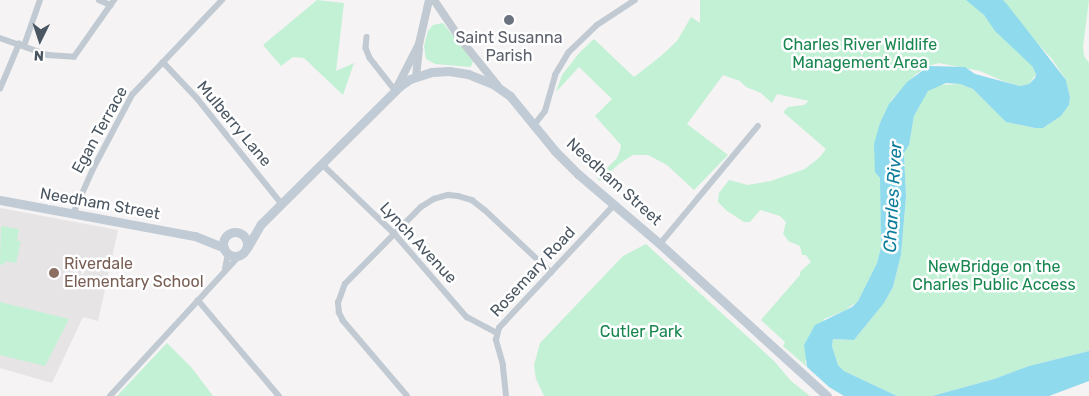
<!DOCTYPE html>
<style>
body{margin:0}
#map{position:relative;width:1089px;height:396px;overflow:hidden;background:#f5f3f3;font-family:Rubik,sans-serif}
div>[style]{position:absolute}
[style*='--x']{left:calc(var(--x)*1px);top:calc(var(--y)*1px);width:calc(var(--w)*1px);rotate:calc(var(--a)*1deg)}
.education>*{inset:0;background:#e6e4e5}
.green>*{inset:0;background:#c3f1d5}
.water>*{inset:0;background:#90daee}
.minor>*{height:5.5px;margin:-2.75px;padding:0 2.75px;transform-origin:2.75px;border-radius:2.75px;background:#c1cad2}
.tertiary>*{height:8px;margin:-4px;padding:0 4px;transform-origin:4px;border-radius:4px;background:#c1cad2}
.secondary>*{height:9px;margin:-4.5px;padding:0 4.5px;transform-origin:4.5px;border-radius:4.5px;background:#c1cbd6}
.secondary>.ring{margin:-4.5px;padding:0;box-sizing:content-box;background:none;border:9px solid #c1cbd6;border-radius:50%}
.dots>*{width:14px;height:14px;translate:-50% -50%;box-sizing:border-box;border:2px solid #fff;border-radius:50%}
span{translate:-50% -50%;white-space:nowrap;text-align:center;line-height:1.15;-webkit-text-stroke:5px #fff;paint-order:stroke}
.worship-label{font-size:16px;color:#5b616d}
.park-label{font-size:16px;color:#17864f}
.street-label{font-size:16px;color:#4a5661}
.education-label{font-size:16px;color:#785e54}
.left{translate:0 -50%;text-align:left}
.water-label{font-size:18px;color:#0c7c9b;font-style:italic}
.north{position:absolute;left:15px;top:15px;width:50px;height:50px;-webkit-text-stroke:4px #fff;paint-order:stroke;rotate:184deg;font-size:14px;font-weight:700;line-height:20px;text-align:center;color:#4a5661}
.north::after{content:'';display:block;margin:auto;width:18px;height:22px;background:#4a5661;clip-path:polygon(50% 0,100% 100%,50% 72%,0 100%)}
</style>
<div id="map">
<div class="education">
<i style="clip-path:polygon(0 208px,118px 230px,98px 321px,83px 317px,52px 383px,0 368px)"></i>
</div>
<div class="green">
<i style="clip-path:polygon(317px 0,344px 3px,336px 71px,354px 63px,343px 95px,304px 58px,293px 57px,281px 66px,263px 45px)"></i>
<i style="clip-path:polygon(700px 0,970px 0,1008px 42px,1030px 62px,1036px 74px,1029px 84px,1020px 86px,1003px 81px,980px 71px,939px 63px,931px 65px,916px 74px,892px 99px,880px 125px,881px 247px,877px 263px,858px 301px,844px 311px,824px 319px,805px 362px,807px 367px,783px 346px,785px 342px,761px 320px,800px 275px,800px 272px,811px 262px,806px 255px,802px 255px,800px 246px,788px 241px,785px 236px,783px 234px,786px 222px,780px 216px,760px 210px,750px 222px,744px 222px,727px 211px,718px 202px,719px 193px,729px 180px,748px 185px,771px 181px,805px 169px,820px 157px,826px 149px,783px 112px,788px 107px,804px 105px,809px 101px,777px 94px,772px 103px,761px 93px,746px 87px,740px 81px,723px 75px,687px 124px,728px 155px,694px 190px,667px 165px,648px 155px,633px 155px,619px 164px,600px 181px,597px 178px,617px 158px,620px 150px,621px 145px,595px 116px,612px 99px,579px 67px,556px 92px,562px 75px,580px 52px,594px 39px,634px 77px,661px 56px,677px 41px,691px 17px,700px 23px)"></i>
<i style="clip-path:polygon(1003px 0,1089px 0,1083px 47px,1084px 56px,1089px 63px,1089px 351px,1029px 366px,994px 379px,932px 396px,897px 396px,844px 371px,838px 365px,832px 346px,833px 339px,854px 340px,884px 303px,893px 287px,901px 255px,906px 197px,904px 153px,909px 144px,914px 116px,924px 97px,928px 91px,939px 85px,960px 84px,973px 89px,1007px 122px,1035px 128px,1043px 128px,1061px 116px,1069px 105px,1070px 97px,1066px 80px,1052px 59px,1024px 29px)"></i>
<i style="clip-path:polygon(443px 23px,473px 61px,471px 67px,435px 64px,426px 59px,424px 46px,428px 31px,433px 25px)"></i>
<i style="clip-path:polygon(1px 226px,19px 229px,17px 241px,21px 241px,16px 263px,5px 261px,4px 265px,0 264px)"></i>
<i style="clip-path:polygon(646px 244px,774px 361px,791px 381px,810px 396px,544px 396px,536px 379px,534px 365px,540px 343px,623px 256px)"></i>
<i style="clip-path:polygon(0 302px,69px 319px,45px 366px,0 355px)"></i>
<i style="clip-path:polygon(167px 343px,192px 368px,213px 396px,117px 396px)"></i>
</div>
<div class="water">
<i style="clip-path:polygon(966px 0,1003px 0,1006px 3px,1066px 80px,1070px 97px,1069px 105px,1061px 116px,1043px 128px,1035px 128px,1006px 122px,973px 89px,960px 84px,946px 83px,928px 91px,914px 116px,909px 145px,904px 153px,906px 197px,901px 255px,893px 287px,884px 303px,854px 340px,833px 339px,832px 346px,838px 365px,844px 371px,897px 396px,844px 396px,829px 387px,807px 367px,804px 345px,815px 325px,852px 307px,858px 301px,877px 263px,881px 247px,880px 178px,875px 172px,874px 144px,880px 123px,889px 104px,907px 82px,929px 66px,965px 67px,975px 74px,1020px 86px,1029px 84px,1035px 78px,1036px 74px,1032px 66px,995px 31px,984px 15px)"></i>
<i style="clip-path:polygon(1089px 351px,1089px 381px,1049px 396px,932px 396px,994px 379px,1029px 366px)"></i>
</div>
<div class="minor">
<i style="--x:99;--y:0;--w:13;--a:23"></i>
<i style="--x:367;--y:37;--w:11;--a:95"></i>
<i style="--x:366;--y:48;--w:11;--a:68"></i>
<i style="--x:370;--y:58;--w:41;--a:52"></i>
<i style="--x:0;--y:38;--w:51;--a:19.5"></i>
<i style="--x:48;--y:55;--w:26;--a:4"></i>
<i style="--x:74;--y:57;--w:70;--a:-54.9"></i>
<i style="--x:24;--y:46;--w:49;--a:-70.8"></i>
<i style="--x:163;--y:62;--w:50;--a:46.6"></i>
<i style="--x:197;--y:98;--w:136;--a:51.3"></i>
<i style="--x:0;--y:89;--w:49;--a:-67.1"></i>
<i style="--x:535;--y:124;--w:16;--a:-52"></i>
<i style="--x:545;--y:111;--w:37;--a:-74"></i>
<i style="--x:555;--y:75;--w:26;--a:-59"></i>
<i style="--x:568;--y:53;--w:40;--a:-44"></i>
<i style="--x:597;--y:25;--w:45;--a:-33.3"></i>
<i style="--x:323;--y:165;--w:100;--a:43.8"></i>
<i style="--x:395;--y:234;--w:110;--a:49.1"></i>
<i style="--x:467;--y:317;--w:34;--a:28"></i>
<i style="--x:73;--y:214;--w:49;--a:-66"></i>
<i style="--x:93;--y:169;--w:84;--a:-62.2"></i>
<i style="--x:132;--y:95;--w:131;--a:-46.5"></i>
<i style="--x:660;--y:244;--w:153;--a:-50.3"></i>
<i style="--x:225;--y:269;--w:15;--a:-79"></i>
<i style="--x:198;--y:300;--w:126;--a:49.8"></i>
<i style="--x:110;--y:396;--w:190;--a:-47.3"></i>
<i style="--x:407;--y:396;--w:99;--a:-130.5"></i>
<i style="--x:343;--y:321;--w:9;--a:-117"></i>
<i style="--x:339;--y:313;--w:10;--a:-96"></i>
<i style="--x:338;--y:303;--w:20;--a:-70"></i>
<i style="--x:345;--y:284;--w:108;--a:-45.4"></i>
<i style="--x:421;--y:207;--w:15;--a:-32"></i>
<i style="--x:434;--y:199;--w:15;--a:-16"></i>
<i style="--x:448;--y:195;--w:10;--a:6"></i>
<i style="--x:458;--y:196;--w:15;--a:16"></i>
<i style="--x:472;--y:200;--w:16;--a:38"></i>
<i style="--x:485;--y:210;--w:91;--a:43.2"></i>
<i style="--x:506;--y:396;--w:31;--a:-96"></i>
<i style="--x:503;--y:365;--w:26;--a:-106"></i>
<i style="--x:496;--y:340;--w:12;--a:-76"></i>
<i style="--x:499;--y:328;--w:168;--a:-46.9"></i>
</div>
<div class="tertiary">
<i style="--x:434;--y:0;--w:48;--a:56"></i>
<i style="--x:461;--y:40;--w:59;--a:51.2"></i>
<i style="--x:416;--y:77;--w:28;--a:-84"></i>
<i style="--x:396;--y:89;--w:51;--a:-62.9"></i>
<i style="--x:419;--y:44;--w:45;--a:-77.2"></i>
</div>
<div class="secondary">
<i style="--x:0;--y:200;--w:198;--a:10.5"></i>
<i style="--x:195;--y:236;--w:31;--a:22"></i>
<i class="ring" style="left:223px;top:232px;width:15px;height:15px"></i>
<i style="--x:247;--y:248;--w:28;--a:-60"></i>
<i style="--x:261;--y:224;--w:196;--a:-44.8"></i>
<i style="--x:400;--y:86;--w:12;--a:-35"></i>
<i style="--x:410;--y:79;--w:23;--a:-18"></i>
<i style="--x:432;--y:72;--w:17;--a:-3"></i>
<i style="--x:449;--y:71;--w:19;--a:9"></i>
<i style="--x:468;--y:74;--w:27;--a:22"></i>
<i style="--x:493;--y:84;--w:21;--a:35"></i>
<i style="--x:510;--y:96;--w:71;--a:50.7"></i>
<i style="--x:555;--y:151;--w:33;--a:45"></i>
<i style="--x:578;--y:174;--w:108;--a:40.5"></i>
<i style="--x:660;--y:244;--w:226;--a:42.3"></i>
</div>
<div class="dots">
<i style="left:509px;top:20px;background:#6b7280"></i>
<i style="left:54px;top:273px;background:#8d6e63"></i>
</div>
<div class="worship-label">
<span style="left:509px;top:47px">Saint Susanna<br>Parish</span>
</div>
<div class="park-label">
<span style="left:860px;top:54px">Charles River Wildlife<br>Management Area</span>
<span style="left:994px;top:276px">NewBridge on the<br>Charles Public Access</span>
<span style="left:641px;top:332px">Cutler Park</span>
</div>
<div class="street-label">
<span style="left:234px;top:124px;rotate:50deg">Mulberry Lane</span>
<span style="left:100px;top:130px;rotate:-61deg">Egan Terrace</span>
<span style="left:614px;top:182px;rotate:42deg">Needham Street</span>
<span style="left:100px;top:204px;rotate:10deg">Needham Street</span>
<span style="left:418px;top:243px;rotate:47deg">Lynch Avenue</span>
<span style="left:533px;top:272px;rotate:-47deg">Rosemary Road</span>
</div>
<div class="education-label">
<span class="left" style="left:64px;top:273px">Riverdale<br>Elementary School</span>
</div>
<div class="water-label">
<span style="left:893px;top:197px;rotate:-87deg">Charles River</span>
</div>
<div class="north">N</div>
</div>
